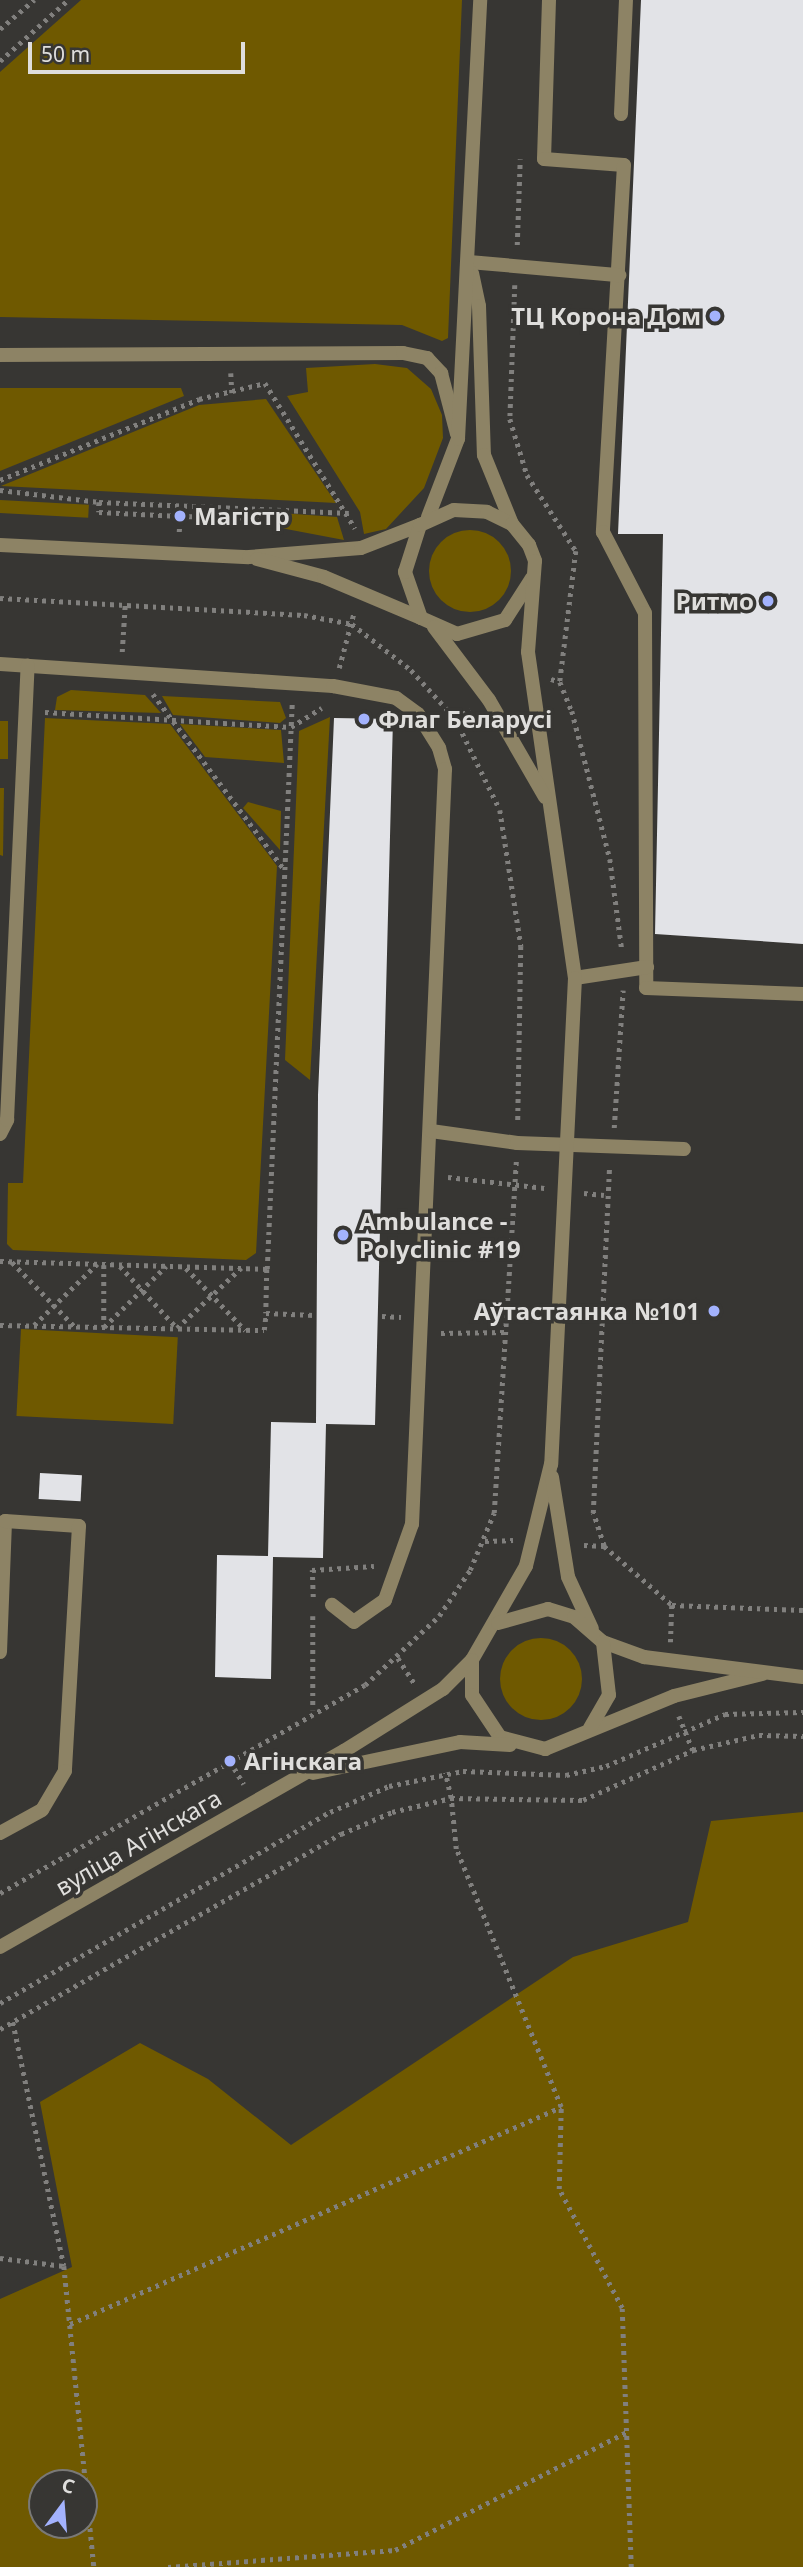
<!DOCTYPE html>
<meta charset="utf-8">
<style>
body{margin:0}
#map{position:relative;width:803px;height:2567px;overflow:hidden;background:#373633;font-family:"Noto Sans",sans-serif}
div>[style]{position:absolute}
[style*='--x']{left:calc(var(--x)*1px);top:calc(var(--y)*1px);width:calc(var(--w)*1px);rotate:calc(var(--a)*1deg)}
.green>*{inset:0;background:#6f5900;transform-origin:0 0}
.round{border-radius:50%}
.building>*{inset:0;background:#e2e3e7;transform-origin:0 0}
.path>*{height:4.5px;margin-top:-2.25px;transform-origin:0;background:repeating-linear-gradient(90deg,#81807e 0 3.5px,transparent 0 8.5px)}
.lane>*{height:14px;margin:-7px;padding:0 7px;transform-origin:7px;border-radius:7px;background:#8d8365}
.street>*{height:14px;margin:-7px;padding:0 7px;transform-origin:7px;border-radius:7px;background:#8d8365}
.dots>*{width:19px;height:19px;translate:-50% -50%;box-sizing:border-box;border:4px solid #373633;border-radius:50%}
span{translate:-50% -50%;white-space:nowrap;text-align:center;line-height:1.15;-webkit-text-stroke:7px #373633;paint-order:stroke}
.poi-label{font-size:24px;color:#dfdedc;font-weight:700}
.right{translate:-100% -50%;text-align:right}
.left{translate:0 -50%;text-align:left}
.street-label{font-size:24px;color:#dfdedc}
.north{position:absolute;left:28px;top:2469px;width:70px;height:70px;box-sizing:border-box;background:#373633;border:2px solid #7a7977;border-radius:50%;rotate:16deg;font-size:19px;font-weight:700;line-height:28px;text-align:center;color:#dfdedc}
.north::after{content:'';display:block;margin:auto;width:24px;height:32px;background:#a3b2fd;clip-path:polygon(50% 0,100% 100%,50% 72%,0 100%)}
.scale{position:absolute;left:28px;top:42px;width:217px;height:32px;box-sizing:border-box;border:4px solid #dfdedc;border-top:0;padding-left:9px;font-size:21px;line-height:24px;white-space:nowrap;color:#dfdedc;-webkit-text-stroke:5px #373633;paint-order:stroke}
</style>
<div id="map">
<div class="green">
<i style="clip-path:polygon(81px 0,462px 0,448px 338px,442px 341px,402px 325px,0 317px,0 72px)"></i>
<i style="clip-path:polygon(375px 364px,407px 368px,431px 389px,442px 415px,443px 438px,424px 488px,386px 529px,364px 534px,360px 512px,287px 396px,308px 392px,306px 368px)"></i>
<i style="clip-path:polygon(0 388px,181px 388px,184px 396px,0 471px)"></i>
<i style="clip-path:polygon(266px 399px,336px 503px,1px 486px,199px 405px)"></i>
<i style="left:0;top:500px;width:89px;height:13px;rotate:3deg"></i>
<i style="clip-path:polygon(266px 512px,337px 517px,344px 540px,265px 525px)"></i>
<i class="round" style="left:429px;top:530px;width:82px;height:82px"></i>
<i style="clip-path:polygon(71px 690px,145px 695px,161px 713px,55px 710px,57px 697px)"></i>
<i style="clip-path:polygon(162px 696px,280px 702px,286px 718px,280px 723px,173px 715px)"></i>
<i style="clip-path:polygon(330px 717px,310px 1080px,285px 1060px,299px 731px)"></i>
<i style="clip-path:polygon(45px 718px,170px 724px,277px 866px,256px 1253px,246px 1260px,13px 1250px,7px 1244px,8px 1183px,23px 1183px)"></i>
<i style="left:0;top:721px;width:8px;height:38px"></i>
<i style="clip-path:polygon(180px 724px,281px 730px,284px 763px,205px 757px)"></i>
<i style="clip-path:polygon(0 788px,4px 788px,3px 856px,0 855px)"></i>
<i style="clip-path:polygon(248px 802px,281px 811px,280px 850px,243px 808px)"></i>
<i style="left:21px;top:1329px;width:157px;height:87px;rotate:3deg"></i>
<i class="round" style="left:500px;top:1638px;width:82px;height:82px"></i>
<i style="clip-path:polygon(evenodd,803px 1812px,803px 2567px,0 2567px,0 2299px,72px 2267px,40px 2102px,140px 2043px,208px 2079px,291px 2145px,573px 1957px,688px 1922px,711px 1821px,803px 1812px,84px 2483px,84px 2525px,42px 2525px,42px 2483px,84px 2483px)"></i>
</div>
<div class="building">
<i style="clip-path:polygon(641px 0,803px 0,803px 944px,655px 934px,663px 534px,618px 534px)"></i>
<i style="clip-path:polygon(334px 718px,393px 719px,375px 1425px,326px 1424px,323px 1558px,273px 1557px,271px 1679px,215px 1677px,217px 1555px,268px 1556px,271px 1422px,316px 1423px,318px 1095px)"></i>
<i style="left:40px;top:1473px;width:42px;height:26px;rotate:3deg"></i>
</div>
<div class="path">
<i style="--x:0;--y:29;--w:45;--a:-40.5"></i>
<i style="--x:0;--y:61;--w:91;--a:-41.9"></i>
<i style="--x:517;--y:245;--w:86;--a:-88"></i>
<i style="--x:515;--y:285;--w:134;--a:92.1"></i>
<i style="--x:510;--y:419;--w:59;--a:73.1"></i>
<i style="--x:527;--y:475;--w:90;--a:57.2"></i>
<i style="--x:576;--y:551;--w:132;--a:97"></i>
<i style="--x:231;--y:373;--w:20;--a:87"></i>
<i style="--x:0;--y:480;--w:215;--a:-22.1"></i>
<i style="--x:199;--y:399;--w:68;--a:-13.6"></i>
<i style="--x:265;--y:383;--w:171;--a:58.2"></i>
<i style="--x:0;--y:490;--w:100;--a:6.9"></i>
<i style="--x:99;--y:502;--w:250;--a:2.5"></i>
<i style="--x:99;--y:502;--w:10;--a:90"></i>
<i style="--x:99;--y:512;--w:81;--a:2.8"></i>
<i style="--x:180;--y:516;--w:81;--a:1.4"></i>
<i style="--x:261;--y:518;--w:10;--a:-90"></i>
<i style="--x:179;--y:532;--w:16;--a:-86"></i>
<i style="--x:0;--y:598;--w:304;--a:3.2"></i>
<i style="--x:304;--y:615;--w:49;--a:10.6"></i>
<i style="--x:352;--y:624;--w:75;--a:37.9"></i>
<i style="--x:411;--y:670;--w:65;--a:47.5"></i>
<i style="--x:455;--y:718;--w:102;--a:63.9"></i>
<i style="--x:500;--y:810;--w:138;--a:81.2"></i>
<i style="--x:521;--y:946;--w:176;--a:91"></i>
<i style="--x:122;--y:652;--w:48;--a:-86.4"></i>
<i style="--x:339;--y:668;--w:58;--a:-75"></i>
<i style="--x:551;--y:679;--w:9;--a:18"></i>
<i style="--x:560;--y:682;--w:31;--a:68"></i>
<i style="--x:572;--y:711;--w:153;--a:75.6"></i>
<i style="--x:610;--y:859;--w:92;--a:82.5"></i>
<i style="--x:153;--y:694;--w:219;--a:53.2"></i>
<i style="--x:45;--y:712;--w:246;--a:3.5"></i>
<i style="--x:291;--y:727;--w:36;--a:-32"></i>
<i style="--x:455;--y:718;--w:17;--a:-28"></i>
<i style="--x:614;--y:1128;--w:138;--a:-86.3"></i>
<i style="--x:448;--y:1177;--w:97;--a:6.5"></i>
<i style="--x:584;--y:1193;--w:20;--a:6"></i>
<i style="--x:0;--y:1261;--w:267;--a:1.7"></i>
<i style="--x:267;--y:1269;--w:44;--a:91.3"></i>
<i style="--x:12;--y:1262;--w:89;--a:45.9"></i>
<i style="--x:104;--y:1265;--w:62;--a:90"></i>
<i style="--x:104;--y:1327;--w:87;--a:-44.5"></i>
<i style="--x:120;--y:1266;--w:84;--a:47.4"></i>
<i style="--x:177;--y:1328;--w:88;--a:-43.2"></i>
<i style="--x:186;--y:1268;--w:86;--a:46.4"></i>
<i style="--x:267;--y:1269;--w:566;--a:-87.47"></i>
<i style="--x:382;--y:1316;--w:19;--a:3"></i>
<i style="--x:0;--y:1325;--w:264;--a:1.1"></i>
<i style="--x:264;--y:1330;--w:17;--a:-83"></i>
<i style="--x:266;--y:1313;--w:48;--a:2.4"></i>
<i style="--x:34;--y:1325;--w:88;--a:-44.1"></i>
<i style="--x:441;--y:1333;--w:66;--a:-0.9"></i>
<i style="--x:485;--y:1541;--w:28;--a:-2"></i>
<i style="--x:584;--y:1545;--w:20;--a:3"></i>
<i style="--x:604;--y:1546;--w:35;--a:-108"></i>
<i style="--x:593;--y:1513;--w:345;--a:-87.3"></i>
<i style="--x:604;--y:1546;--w:90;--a:40.9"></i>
<i style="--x:672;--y:1605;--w:37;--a:92"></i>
<i style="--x:313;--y:1597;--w:27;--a:-92"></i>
<i style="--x:312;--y:1570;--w:62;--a:-3.7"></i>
<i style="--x:672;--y:1605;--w:131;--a:2.2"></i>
<i style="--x:313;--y:1616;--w:94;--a:90"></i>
<i style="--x:398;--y:1658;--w:30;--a:57"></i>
<i style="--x:679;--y:1716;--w:37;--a:68"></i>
<i style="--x:230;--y:1761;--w:27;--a:59"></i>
<i style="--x:0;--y:1893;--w:420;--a:-29.7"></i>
<i style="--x:365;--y:1685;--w:101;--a:-43"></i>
<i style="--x:439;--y:1616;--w:55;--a:-56"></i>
<i style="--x:470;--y:1570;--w:62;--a:-67.2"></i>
<i style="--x:494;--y:1513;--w:352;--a:-86.4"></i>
<i style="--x:0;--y:2003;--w:381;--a:-30.1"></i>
<i style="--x:330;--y:1812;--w:64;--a:-23.8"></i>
<i style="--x:389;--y:1786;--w:76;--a:-11.5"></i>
<i style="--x:463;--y:1771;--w:103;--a:2.2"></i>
<i style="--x:566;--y:1775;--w:41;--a:-12.7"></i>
<i style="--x:606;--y:1766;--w:130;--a:-23.6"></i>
<i style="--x:725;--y:1714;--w:78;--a:-1.5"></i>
<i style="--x:13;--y:2022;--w:249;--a:78.2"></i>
<i style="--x:64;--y:2266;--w:302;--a:84.3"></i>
<i style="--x:0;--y:2029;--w:393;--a:-29.8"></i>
<i style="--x:341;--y:1834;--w:56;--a:-23.3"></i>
<i style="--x:392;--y:1812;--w:61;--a:-13.3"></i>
<i style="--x:451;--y:1798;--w:26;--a:-103"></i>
<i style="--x:0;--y:2258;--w:64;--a:7.1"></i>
<i style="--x:70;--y:2324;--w:537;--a:-23.84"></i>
<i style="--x:168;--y:2567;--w:228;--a:-4.3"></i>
<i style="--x:395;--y:2550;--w:260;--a:-27"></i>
<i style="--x:631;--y:2567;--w:259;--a:-92"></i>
<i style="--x:622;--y:2308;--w:135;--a:-117.9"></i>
<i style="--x:559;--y:2189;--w:82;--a:-88.6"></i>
<i style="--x:561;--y:2107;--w:279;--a:-112.1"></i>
<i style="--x:456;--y:1849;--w:51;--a:-95.6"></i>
<i style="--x:451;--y:1798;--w:132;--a:0.9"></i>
<i style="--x:583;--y:1800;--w:121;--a:-24.4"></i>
<i style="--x:693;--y:1750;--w:68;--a:-12.8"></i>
<i style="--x:759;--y:1735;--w:44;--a:1.3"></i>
</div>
<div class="lane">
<i style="--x:549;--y:0;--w:159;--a:91.8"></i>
<i style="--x:544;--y:159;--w:80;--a:4.3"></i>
<i style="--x:624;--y:165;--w:368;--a:93.3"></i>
<i style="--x:603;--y:532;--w:91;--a:62.6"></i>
<i style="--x:645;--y:613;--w:375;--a:89.8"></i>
<i style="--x:646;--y:988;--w:157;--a:2.2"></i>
<i style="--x:621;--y:114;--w:114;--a:-87.5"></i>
<i style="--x:469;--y:262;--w:151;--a:5"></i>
<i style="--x:0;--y:355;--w:403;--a:-0.3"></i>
<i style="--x:403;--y:353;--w:25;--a:12"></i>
<i style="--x:427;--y:358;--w:21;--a:47"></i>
<i style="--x:441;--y:373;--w:63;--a:75.3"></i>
<i style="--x:0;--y:664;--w:334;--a:3.8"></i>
<i style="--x:333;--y:686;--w:64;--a:10.8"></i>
<i style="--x:396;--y:698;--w:27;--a:36"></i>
<i style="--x:418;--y:714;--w:40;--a:58"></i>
<i style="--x:439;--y:748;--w:22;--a:74"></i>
<i style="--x:445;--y:769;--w:756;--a:92.5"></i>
<i style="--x:412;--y:1524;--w:81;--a:109.6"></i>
<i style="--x:385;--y:1600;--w:38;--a:145"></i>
<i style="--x:354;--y:1622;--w:28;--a:-142"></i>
<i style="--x:575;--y:978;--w:73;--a:-8.7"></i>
<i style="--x:431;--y:1131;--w:87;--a:7.9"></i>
<i style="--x:517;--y:1143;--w:167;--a:2.1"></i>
<i style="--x:0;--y:1134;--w:16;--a:-63"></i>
<i style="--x:7;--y:1120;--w:455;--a:-87.4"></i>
<i style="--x:0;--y:1652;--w:131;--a:-87.8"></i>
<i style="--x:5;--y:1521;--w:74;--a:3.9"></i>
<i style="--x:79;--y:1526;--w:245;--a:93.3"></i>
<i style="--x:65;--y:1771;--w:45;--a:120.5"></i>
<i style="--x:42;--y:1810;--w:48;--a:151.3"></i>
</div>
<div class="street">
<i style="--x:472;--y:273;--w:34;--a:78"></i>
<i style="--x:479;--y:306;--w:149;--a:88.1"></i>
<i style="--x:484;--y:455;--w:74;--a:67.9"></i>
<i style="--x:428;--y:517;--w:84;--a:-69"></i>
<i style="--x:458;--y:439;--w:440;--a:-87.1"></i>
<i style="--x:0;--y:545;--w:249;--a:2.8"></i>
<i style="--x:249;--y:557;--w:112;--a:-4.6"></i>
<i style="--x:361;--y:548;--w:63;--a:-21.3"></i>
<i style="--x:257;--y:559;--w:69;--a:15"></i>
<i style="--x:324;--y:577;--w:105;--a:22.9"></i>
<i style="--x:532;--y:578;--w:50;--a:122.7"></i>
<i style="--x:505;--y:620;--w:50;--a:163.7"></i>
<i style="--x:457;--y:634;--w:39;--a:-156"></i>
<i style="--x:421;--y:618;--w:49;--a:-109.2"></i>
<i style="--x:405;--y:572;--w:49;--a:-72.3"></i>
<i style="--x:420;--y:525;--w:37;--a:-24"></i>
<i style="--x:454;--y:510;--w:33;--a:3"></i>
<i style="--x:487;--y:512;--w:28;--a:26"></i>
<i style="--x:512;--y:524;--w:27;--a:51"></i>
<i style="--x:529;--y:545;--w:17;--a:69"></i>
<i style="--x:535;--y:561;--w:91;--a:94.4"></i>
<i style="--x:528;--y:652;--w:329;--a:81.8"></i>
<i style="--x:575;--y:978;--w:487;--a:92.8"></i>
<i style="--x:551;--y:1464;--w:105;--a:103.8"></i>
<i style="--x:526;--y:1566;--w:108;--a:119.9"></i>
<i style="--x:472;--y:1660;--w:35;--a:90"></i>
<i style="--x:472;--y:1695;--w:50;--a:56.3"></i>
<i style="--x:500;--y:1737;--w:47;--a:14.9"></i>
<i style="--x:545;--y:1749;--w:139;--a:-22.3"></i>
<i style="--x:674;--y:1696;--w:91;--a:-14"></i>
<i style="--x:434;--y:627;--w:91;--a:53"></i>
<i style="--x:489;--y:700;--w:112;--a:60"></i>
<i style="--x:552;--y:1477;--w:101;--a:80.9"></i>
<i style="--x:568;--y:1577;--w:57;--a:65.2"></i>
<i style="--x:498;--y:1623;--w:52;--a:-15.6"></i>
<i style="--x:548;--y:1609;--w:27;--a:17"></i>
<i style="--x:574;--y:1617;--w:38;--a:41"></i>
<i style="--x:603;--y:1642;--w:44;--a:20.1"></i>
<i style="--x:644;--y:1657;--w:160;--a:7.2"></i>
<i style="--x:590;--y:1728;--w:38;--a:-60"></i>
<i style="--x:609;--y:1695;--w:53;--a:-96.5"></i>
<i style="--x:313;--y:1773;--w:150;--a:-11.9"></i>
<i style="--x:460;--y:1742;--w:50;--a:3.4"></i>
<i style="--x:0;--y:1947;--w:396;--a:-29.7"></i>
<i style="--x:344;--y:1751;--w:117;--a:-32.1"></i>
<i style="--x:443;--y:1689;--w:40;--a:-45"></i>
</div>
<div class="dots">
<i style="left:715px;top:316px;background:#a3b2fd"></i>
<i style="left:180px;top:516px;background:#a3b2fd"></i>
<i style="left:768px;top:601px;background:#a3b2fd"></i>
<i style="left:364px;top:719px;background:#a3b2fd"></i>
<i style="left:343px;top:1235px;background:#a3b2fd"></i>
<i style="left:714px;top:1311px;background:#a3b2fd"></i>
<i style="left:230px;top:1761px;background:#a3b2fd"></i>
</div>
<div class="poi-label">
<span class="right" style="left:701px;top:316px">ТЦ Корона Дом</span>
<span class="left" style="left:194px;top:516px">Магістр</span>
<span class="right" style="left:754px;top:601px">Ритмо</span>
<span class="left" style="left:378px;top:719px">Флаг Беларусі</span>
<span class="left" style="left:359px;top:1235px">Ambulance -<br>Polyclinic #19</span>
<span class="right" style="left:700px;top:1311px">Аўтастаянка №101</span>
<span class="left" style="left:244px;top:1761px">Агінскага</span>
</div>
<div class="street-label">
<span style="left:138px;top:1842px;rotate:-30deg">вуліца Агінскага</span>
</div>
<div class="north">С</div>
<div class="scale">50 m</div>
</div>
